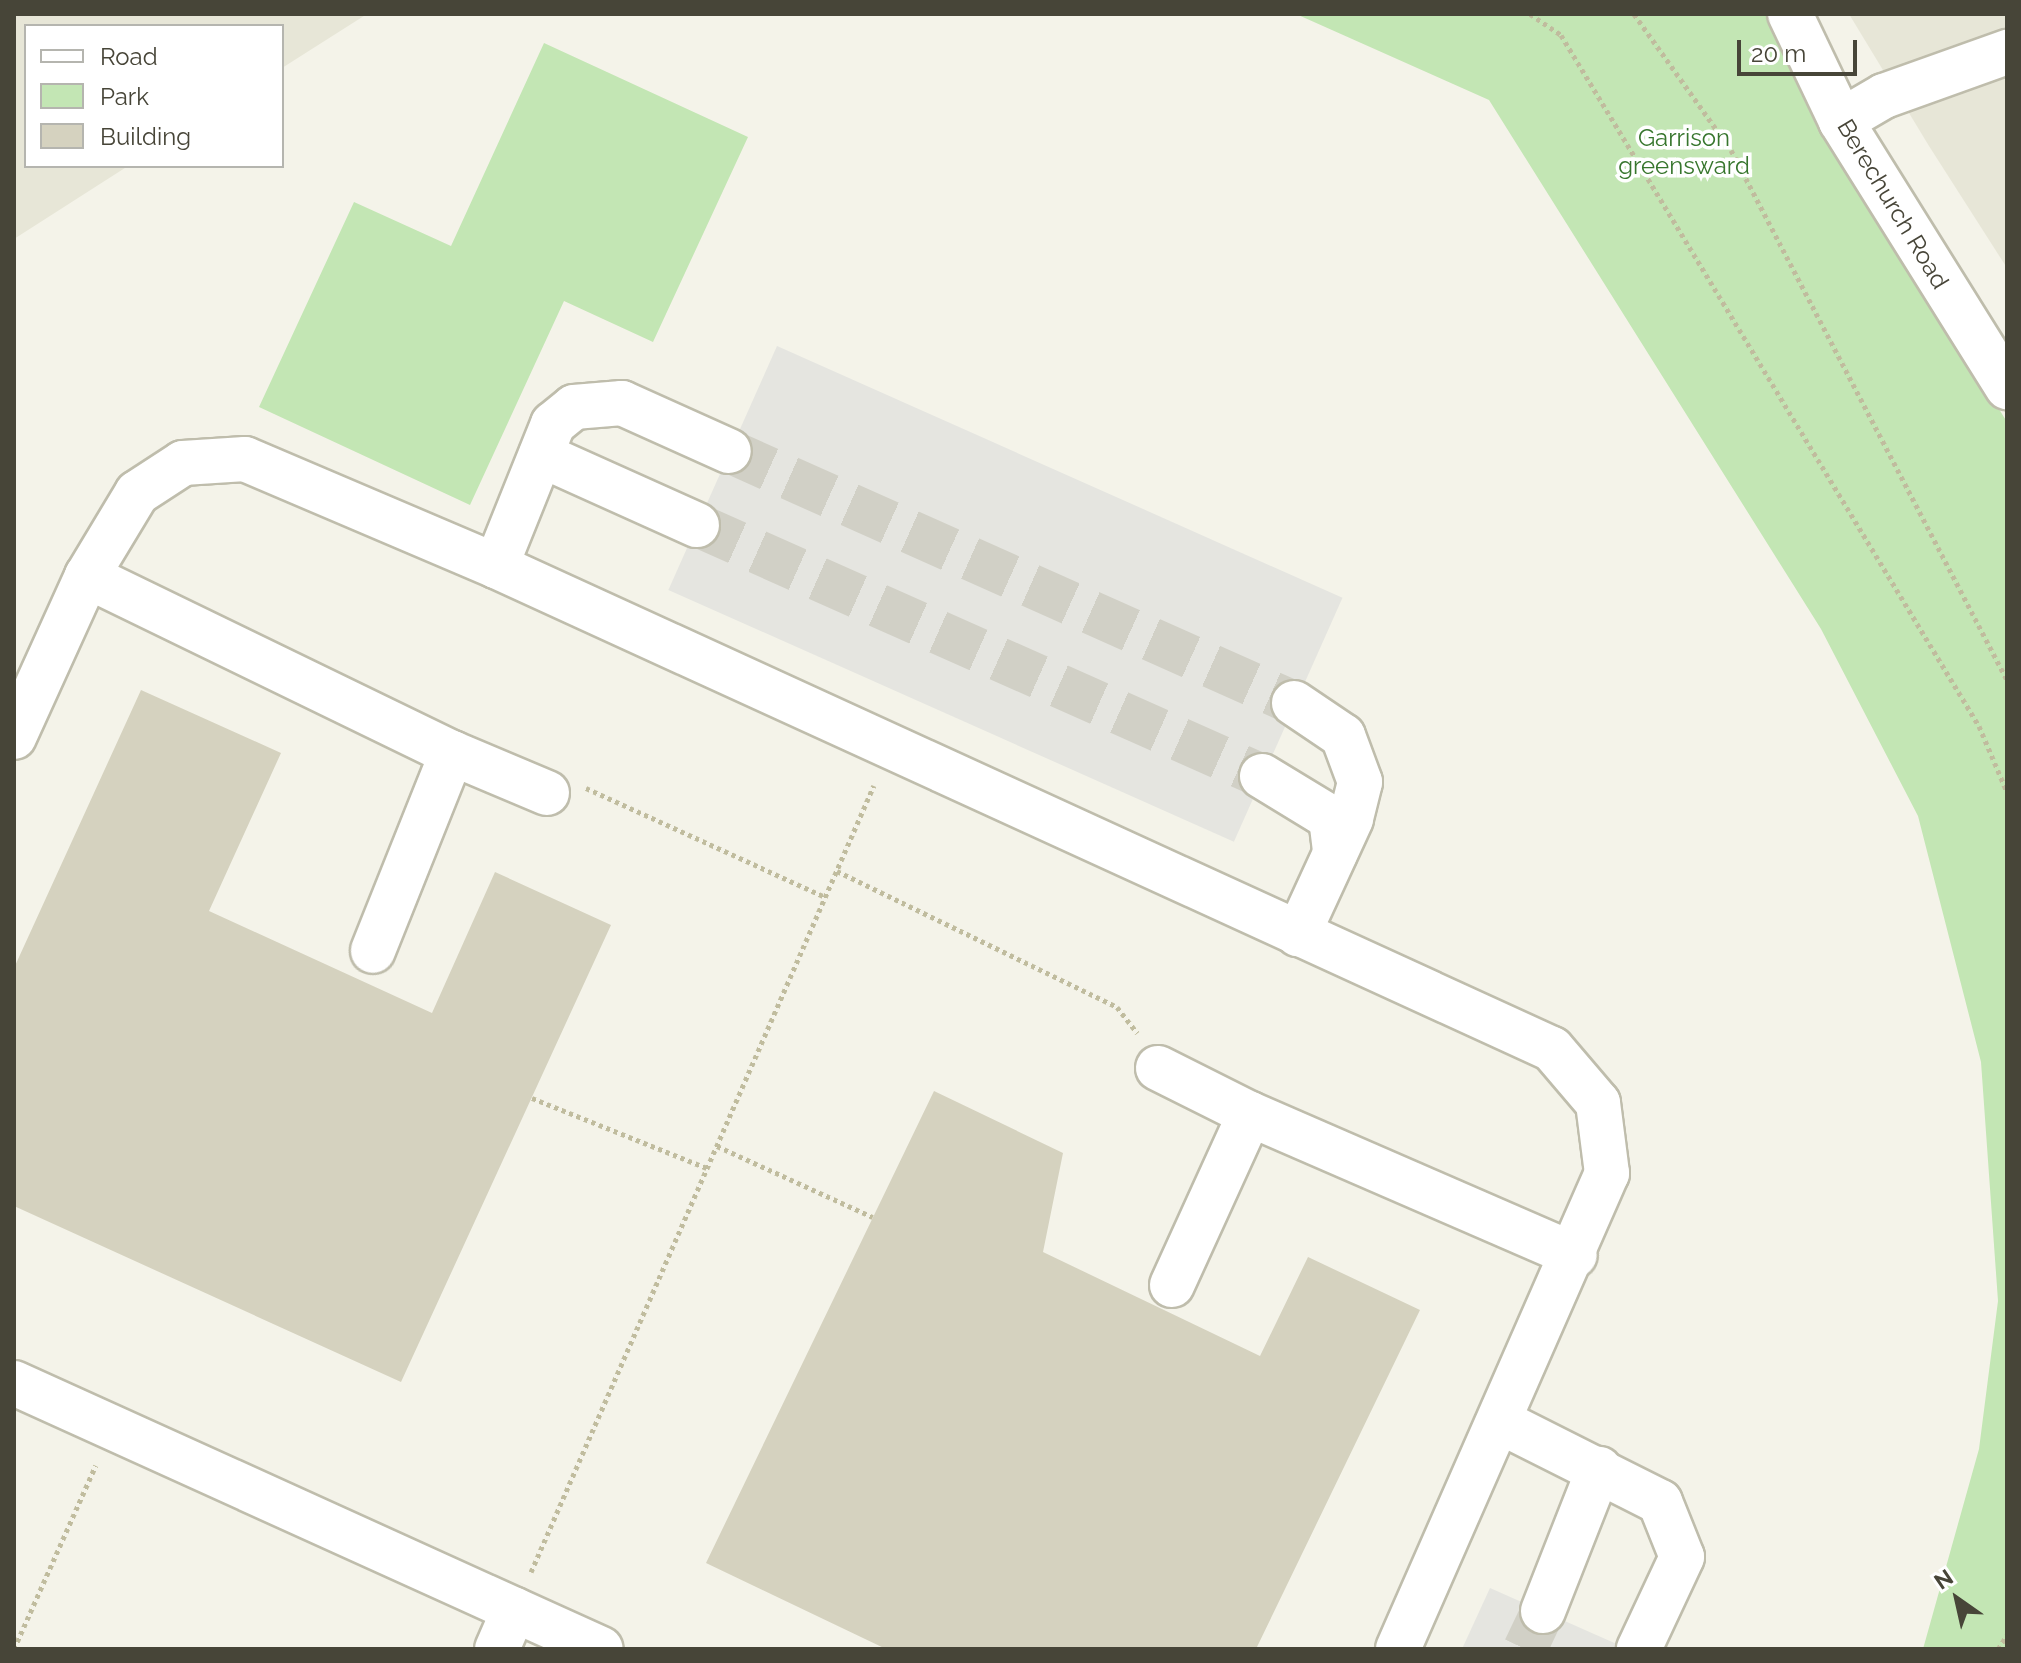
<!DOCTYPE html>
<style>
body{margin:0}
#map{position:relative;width:2021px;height:1663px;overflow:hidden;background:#f4f3e9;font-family:Raleway,sans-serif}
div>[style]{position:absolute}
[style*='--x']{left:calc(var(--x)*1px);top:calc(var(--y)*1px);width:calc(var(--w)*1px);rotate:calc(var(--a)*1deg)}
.residential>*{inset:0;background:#e7e6d7}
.green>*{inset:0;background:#c3e6b4}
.parking>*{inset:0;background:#e5e5e0;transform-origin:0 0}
.building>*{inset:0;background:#d5d2bf}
.minor-tunnel>*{height:44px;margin-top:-22px;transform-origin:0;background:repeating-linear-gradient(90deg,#d1d0c6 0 44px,transparent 0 66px)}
.path>*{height:5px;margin-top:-2.5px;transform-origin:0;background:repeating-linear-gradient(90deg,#c0bc9e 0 4px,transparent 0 8px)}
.roads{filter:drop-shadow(2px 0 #bfbdac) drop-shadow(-2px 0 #bfbdac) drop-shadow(0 2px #bfbdac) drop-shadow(0 -2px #bfbdac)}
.minor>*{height:44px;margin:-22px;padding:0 22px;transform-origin:22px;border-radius:22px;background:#fff}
span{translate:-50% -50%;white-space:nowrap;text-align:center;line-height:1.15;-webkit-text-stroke:7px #fff;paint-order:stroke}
.park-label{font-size:24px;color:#37762d}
.street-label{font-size:24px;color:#474538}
.frame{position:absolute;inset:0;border:16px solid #474538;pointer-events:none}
.legend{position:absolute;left:24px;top:24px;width:260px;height:144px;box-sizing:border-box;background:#fff;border:2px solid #b5b5af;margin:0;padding:10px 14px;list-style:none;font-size:24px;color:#474538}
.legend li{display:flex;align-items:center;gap:16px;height:40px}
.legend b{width:40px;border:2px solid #b5b5af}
.north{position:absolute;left:1917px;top:1559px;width:80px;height:80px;-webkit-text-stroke:6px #fff;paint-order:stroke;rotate:326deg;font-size:22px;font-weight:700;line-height:32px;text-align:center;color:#474538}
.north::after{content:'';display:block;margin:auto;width:28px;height:36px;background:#474538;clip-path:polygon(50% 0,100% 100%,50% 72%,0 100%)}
.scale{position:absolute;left:1737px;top:40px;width:120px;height:36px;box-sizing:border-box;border:4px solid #474538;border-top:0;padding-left:10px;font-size:24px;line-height:28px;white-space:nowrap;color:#474538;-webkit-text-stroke:6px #fff;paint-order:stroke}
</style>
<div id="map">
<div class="residential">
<i style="clip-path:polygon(14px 14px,367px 14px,282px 68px,282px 26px,26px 26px,26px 166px,128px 166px,14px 239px)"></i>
<i style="clip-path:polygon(1849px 14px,2007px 14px,2007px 268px,1929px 146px)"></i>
</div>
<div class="green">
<i style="clip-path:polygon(1296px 14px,1770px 14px,1830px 137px,2007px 422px,2007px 1649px,1923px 1649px,1979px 1449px,1998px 1301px,1981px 1062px,1918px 816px,1821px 629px,1489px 100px)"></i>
<i style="clip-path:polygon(544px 43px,748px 137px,653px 342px,564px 301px,470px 505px,259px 407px,354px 202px,451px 246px)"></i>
</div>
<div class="parking">
<i style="left:777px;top:346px;width:619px;height:267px;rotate:24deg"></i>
<i style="clip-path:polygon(1490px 1588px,1628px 1649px,1462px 1649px)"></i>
</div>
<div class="building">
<i style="clip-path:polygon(141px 690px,281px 753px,209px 911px,432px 1013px,495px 872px,611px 925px,401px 1382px,14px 1206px,14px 968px)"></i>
<i style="clip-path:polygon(934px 1091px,1063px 1153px,1043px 1252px,1260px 1356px,1308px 1257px,1420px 1310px,1256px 1649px,886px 1649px,706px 1563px)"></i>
</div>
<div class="minor-tunnel">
<i style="--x:729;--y:451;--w:619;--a:24.04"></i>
<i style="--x:697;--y:525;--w:618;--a:23.95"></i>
<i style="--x:1525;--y:1649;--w:42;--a:-64.7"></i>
</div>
<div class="path">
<i style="--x:1530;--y:14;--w:37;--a:34"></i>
<i style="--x:1561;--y:35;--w:808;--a:58.83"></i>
<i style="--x:1979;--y:726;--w:72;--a:67"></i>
<i style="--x:1634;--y:14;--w:167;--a:54.5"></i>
<i style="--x:1731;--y:150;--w:598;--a:62.49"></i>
<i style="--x:586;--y:788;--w:263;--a:24.5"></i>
<i style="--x:837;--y:871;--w:311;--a:25.9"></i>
<i style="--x:1117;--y:1007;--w:33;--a:52"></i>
<i style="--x:532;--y:1098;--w:188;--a:21.8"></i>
<i style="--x:717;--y:1146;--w:171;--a:24.5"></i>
<i style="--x:531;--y:1572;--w:858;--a:-66.45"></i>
<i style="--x:14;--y:1649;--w:201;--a:-66"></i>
<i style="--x:1998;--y:1649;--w:17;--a:-57"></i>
</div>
<div class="roads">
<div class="minor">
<i style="--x:1790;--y:14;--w:119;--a:64.5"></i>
<i style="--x:1841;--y:121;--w:314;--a:58"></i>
<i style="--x:1841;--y:121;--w:50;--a:-30.2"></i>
<i style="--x:1884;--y:96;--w:131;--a:-19.7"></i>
<i style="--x:541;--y:455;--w:171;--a:24.2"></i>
<i style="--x:496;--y:566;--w:153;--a:-68.1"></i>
<i style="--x:553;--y:424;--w:27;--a:-39"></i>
<i style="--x:574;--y:407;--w:48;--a:-4.8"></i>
<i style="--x:622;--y:403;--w:117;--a:24.2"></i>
<i style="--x:87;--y:576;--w:406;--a:25.9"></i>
<i style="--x:452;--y:753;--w:213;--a:111.8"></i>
<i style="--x:1294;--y:703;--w:59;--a:34"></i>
<i style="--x:1343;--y:736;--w:49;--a:69.7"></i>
<i style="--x:1360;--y:782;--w:38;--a:104"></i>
<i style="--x:1351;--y:819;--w:127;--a:114.7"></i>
<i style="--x:14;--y:737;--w:177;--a:-65.6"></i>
<i style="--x:87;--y:576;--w:97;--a:-58.9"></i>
<i style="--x:137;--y:493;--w:55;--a:-33.1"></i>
<i style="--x:183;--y:463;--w:62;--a:-3.7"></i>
<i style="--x:245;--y:459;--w:273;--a:23.1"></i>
<i style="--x:496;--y:566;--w:1161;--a:24.58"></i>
<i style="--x:1552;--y:1049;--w:71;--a:49.6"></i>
<i style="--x:1598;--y:1103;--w:71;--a:82.7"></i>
<i style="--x:1607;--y:1173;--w:520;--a:113.71"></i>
<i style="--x:452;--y:753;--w:103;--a:22.8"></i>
<i style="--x:1262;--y:776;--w:81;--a:31.3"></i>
<i style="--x:1331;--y:818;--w:35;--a:83"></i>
<i style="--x:1158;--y:1068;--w:103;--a:26.6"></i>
<i style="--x:1172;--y:1285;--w:188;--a:-65.5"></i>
<i style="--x:1250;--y:1114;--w:354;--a:23.5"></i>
<i style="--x:14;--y:1383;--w:644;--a:24.38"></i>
<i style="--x:1501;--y:1422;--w:178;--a:26.7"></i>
<i style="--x:1660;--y:1502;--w:59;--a:68.2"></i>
<i style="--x:1682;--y:1557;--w:102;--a:115.1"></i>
<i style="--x:1543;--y:1611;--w:153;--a:-68.5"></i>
<i style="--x:497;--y:1649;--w:43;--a:-66.4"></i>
</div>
</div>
<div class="park-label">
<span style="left:1684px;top:152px">Garrison<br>greensward</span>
</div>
<div class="street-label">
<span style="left:1893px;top:204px;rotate:59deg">Berechurch Road</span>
</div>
<div class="frame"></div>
<ul class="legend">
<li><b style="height:10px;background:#fff"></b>Road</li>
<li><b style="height:22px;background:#c3e6b4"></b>Park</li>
<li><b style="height:22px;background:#d5d2bf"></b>Building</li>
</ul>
<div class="north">N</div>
<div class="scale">20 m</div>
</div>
